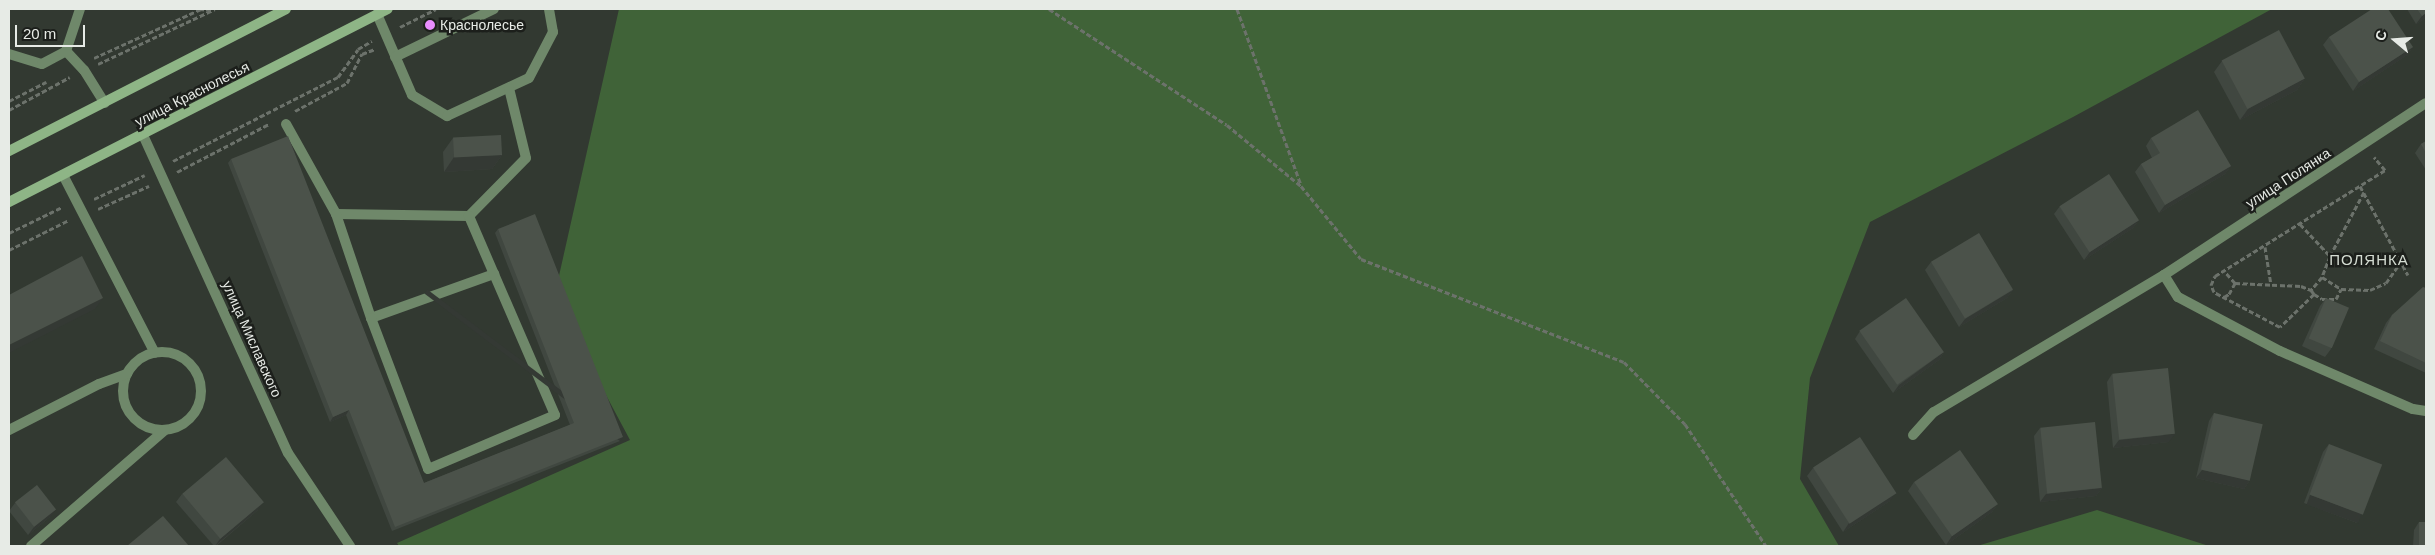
<!DOCTYPE html>
<meta charset="utf-8">
<style>
body{margin:0}
#map{position:relative;width:2435px;height:555px;overflow:hidden;background:#323931;font-family:Arial,sans-serif}
div>[style]{position:absolute}
[style*='--x']{left:calc(var(--x)*1px);top:calc(var(--y)*1px);width:calc(var(--w)*1px);rotate:calc(var(--a)*1deg)}
.green>*{inset:0;background:#406338}
.path>*{height:3px;margin-top:-1.5px;transform-origin:0;background:repeating-linear-gradient(90deg,#6c726b 0 5px,transparent 0 7.5px)}
.lane>*{height:10px;margin:-5px;padding:0 5px;transform-origin:5px;border-radius:5px;background:#6f886a}
.lane>.ring{margin:-5px;padding:0;box-sizing:content-box;background:none;border:10px solid #6f886a;border-radius:50%}
.street>*{height:10px;margin:-5px;padding:0 5px;transform-origin:5px;border-radius:5px;background:#6f886a}
.secondary>*{height:10px;margin:-5px;padding:0 5px;transform-origin:5px;border-radius:5px;background:#8eb586}
.wall>*{inset:0;background:#404740}
.shaded-wall>*{inset:0;background:#343934;transform-origin:0 0}
.building>*{inset:0;background:#4b524a;transform-origin:0 0}
.dots>*{width:14px;height:14px;translate:-50% -50%;box-sizing:border-box;border:2px solid #1c1f1b;border-radius:50%}
span{translate:-50% -50%;white-space:nowrap;text-align:center;line-height:1.15;-webkit-text-stroke:5px #1c1f1b;paint-order:stroke}
.poi-label{font-size:14px;color:#e7ebe6}
.left{translate:0 -50%;text-align:left}
.street-label{font-size:14px;color:#e7ebe6}
.neighbourhood-label{font-size:15px;color:#d4dcd2;letter-spacing:1px}
.frame{position:absolute;inset:0;border:10px solid #e7ebe6;pointer-events:none}
.north{position:absolute;left:2370px;top:15px;width:50px;height:50px;-webkit-text-stroke:4px #1c1f1b;paint-order:stroke;rotate:288deg;font-size:14px;font-weight:700;line-height:20px;text-align:center;color:#e7ebe6}
.north::after{content:'';display:block;margin:auto;width:18px;height:22px;background:#e7ebe6;clip-path:polygon(50% 0,100% 100%,50% 72%,0 100%)}
.scale{position:absolute;left:15px;top:25px;width:70px;height:22px;box-sizing:border-box;border:2px solid #e7ebe6;border-top:0;padding-left:6px;font-size:15px;line-height:18px;white-space:nowrap;color:#e7ebe6;-webkit-text-stroke:4px #1c1f1b;paint-order:stroke}
</style>
<div id="map">
<div class="green">
<i style="clip-path:polygon(619px 9px,2272px 9px,2073px 117px,1870px 222px,1810px 378px,1800px 479px,1839px 546px,399px 546px,397px 543px,630px 440px,554px 298px)"></i>
<i style="clip-path:polygon(2097px 510px,2209px 546px,1977px 546px)"></i>
</div>
<div class="path">
<i style="--x:199;--y:9;--w:14;--a:4"></i>
<i style="--x:1049;--y:9;--w:212;--a:33.1"></i>
<i style="--x:1227;--y:125;--w:96;--a:39.5"></i>
<i style="--x:1301;--y:186;--w:94;--a:50.6"></i>
<i style="--x:1361;--y:259;--w:282;--a:21.4"></i>
<i style="--x:1624;--y:362;--w:87;--a:45.5"></i>
<i style="--x:1685;--y:424;--w:146;--a:56.4"></i>
<i style="--x:1237;--y:9;--w:187;--a:70"></i>
<i style="--x:400;--y:27;--w:40;--a:-26.6"></i>
<i style="--x:94;--y:58;--w:118;--a:-24.6"></i>
<i style="--x:98;--y:64;--w:129;--a:-25.2"></i>
<i style="--x:9;--y:101;--w:42;--a:-27.2"></i>
<i style="--x:9;--y:110;--w:69;--a:-28.4"></i>
<i style="--x:295;--y:111;--w:59;--a:-28.3"></i>
<i style="--x:347;--y:83;--w:33;--a:-63"></i>
<i style="--x:362;--y:54;--w:14;--a:-21"></i>
<i style="--x:173;--y:161;--w:185;--a:-27"></i>
<i style="--x:338;--y:77;--w:34;--a:-54"></i>
<i style="--x:358;--y:49;--w:16;--a:-30"></i>
<i style="--x:177;--y:172;--w:104;--a:-27.6"></i>
<i style="--x:2360;--y:186;--w:101;--a:61.7"></i>
<i style="--x:2364;--y:192;--w:72;--a:118"></i>
<i style="--x:2330;--y:256;--w:22;--a:111"></i>
<i style="--x:2322;--y:277;--w:17;--a:130"></i>
<i style="--x:2311;--y:290;--w:5;--a:53"></i>
<i style="--x:2314;--y:294;--w:47;--a:135.9"></i>
<i style="--x:2280;--y:327;--w:75;--a:-152.1"></i>
<i style="--x:2214;--y:292;--w:8;--a:-113"></i>
<i style="--x:2211;--y:285;--w:10;--a:-66"></i>
<i style="--x:2215;--y:276;--w:200;--a:-31.9"></i>
<i style="--x:2385;--y:170;--w:17;--a:-130"></i>
<i style="--x:94;--y:199;--w:56;--a:-25.2"></i>
<i style="--x:98;--y:209;--w:56;--a:-24.3"></i>
<i style="--x:2300;--y:224;--w:44;--a:46.8"></i>
<i style="--x:9;--y:233;--w:59;--a:-26.1"></i>
<i style="--x:2265;--y:247;--w:37;--a:81"></i>
<i style="--x:9;--y:250;--w:67;--a:-26.6"></i>
<i style="--x:2322;--y:277;--w:22;--a:32"></i>
<i style="--x:2341;--y:289;--w:29;--a:2"></i>
<i style="--x:2370;--y:290;--w:17;--a:-24"></i>
<i style="--x:2386;--y:283;--w:24;--a:-55"></i>
<i style="--x:2235;--y:283;--w:66;--a:2.6"></i>
<i style="--x:2301;--y:286;--w:11;--a:22"></i>
<i style="--x:2314;--y:294;--w:9;--a:32"></i>
<i style="--x:2322;--y:299;--w:14;--a:0"></i>
<i style="--x:2336;--y:299;--w:11;--a:-63"></i>
<i style="--x:2224;--y:297;--w:6;--a:-31"></i>
<i style="--x:2229;--y:294;--w:13;--a:-61"></i>
<i style="--x:2235;--y:283;--w:15;--a:-132"></i>
</div>
<div class="lane">
<i style="--x:80;--y:9;--w:44;--a:108.4"></i>
<i style="--x:66;--y:51;--w:26;--a:47"></i>
<i style="--x:84;--y:70;--w:39;--a:58"></i>
<i style="--x:377;--y:14;--w:88;--a:66.6"></i>
<i style="--x:412;--y:95;--w:41;--a:31"></i>
<i style="--x:447;--y:116;--w:90;--a:-24.9"></i>
<i style="--x:529;--y:78;--w:52;--a:-62.4"></i>
<i style="--x:553;--y:32;--w:23;--a:-100"></i>
<i style="--x:9;--y:54;--w:34;--a:17"></i>
<i style="--x:42;--y:64;--w:27;--a:-28"></i>
<i style="--x:395;--y:57;--w:110;--a:-25.9"></i>
<i style="--x:286;--y:124;--w:103;--a:60.9"></i>
<i style="--x:336;--y:214;--w:133;--a:0.9"></i>
<i style="--x:469;--y:216;--w:81;--a:-45.5"></i>
<i style="--x:526;--y:158;--w:72;--a:-103.7"></i>
<i style="--x:63;--y:175;--w:200;--a:62.7"></i>
<i style="--x:336;--y:214;--w:110;--a:71.4"></i>
<i style="--x:371;--y:318;--w:131;--a:-19.7"></i>
<i style="--x:371;--y:318;--w:161;--a:69.3"></i>
<i style="--x:428;--y:469;--w:138;--a:-23"></i>
<i style="--x:555;--y:415;--w:217;--a:-113.4"></i>
<i class="ring" style="left:123px;top:352px;width:68px;height:68px"></i>
<i style="--x:9;--y:430;--w:101;--a:-27.1"></i>
<i style="--x:99;--y:384;--w:30;--a:-20"></i>
<i style="--x:31;--y:546;--w:177;--a:-40.9"></i>
</div>
<div class="street">
<i style="--x:143;--y:135;--w:349;--a:65.5"></i>
<i style="--x:288;--y:453;--w:112;--a:56.3"></i>
<i style="--x:2164;--y:275;--w:26;--a:58"></i>
<i style="--x:2178;--y:297;--w:115;--a:27.9"></i>
<i style="--x:2280;--y:351;--w:145;--a:23.6"></i>
<i style="--x:2413;--y:409;--w:13;--a:9"></i>
<i style="--x:1913;--y:435;--w:31;--a:-48"></i>
<i style="--x:1934;--y:412;--w:268;--a:-30.8"></i>
<i style="--x:2164;--y:275;--w:313;--a:-33.3"></i>
</div>
<div class="secondary">
<i style="--x:9;--y:151;--w:311;--a:-27.1"></i>
<i style="--x:9;--y:202;--w:425;--a:-27"></i>
</div>
<div class="wall">
<i style="clip-path:polygon(2407px 9px,2426px 9px,2426px 18px,2416px 24px)"></i>
<i style="clip-path:polygon(2329px 37px,2413px 47px,2407px 55px,2353px 91px,2323px 45px)"></i>
<i style="clip-path:polygon(2222px 61px,2305px 78px,2297px 90px,2240px 120px,2214px 72px)"></i>
<i style="clip-path:polygon(453px 138px,502px 155px,492px 169px,444px 172px,443px 152px)"></i>
<i style="clip-path:polygon(2151px 138px,2231px 166px,2225px 174px,2159px 213px,2135px 172px,2141px 164px,2152px 158px,2146px 146px)"></i>
<i style="clip-path:polygon(2426px 141px,2426px 170px,2415px 153px,2421px 144px)"></i>
<i style="clip-path:polygon(231px 159px,424px 483px,570px 425px,495px 233px,498px 229px,620px 441px,392px 531px,346px 415px,330px 422px,228px 163px)"></i>
<i style="clip-path:polygon(2060px 206px,2139px 220px,2133px 228px,2084px 260px,2054px 214px)"></i>
<i style="clip-path:polygon(1931px 262px,2013px 290px,2007px 298px,1959px 327px,1925px 270px)"></i>
<i style="clip-path:polygon(2426px 288px,2426px 373px,2374px 349px,2386px 323px,2392px 315px)"></i>
<i style="clip-path:polygon(2326px 298px,2331px 349px,2325px 357px,2302px 346px,2320px 306px)"></i>
<i style="clip-path:polygon(1860px 331px,1944px 352px,1939px 360px,1893px 393px,1855px 339px)"></i>
<i style="clip-path:polygon(2112px 374px,2169px 442px,2113px 448px,2107px 382px)"></i>
<i style="clip-path:polygon(2214px 413px,2250px 480px,2244px 489px,2196px 478px,2209px 421px)"></i>
<i style="clip-path:polygon(2040px 428px,2102px 488px,2096px 496px,2040px 502px,2034px 436px)"></i>
<i style="clip-path:polygon(2329px 444px,2357px 523px,2304px 503px,2323px 452px)"></i>
<i style="clip-path:polygon(1813px 468px,1890px 501px,1843px 532px,1807px 476px)"></i>
<i style="clip-path:polygon(1914px 482px,1998px 504px,1992px 512px,1946px 545px,1908px 491px)"></i>
<i style="clip-path:polygon(182px 494px,258px 510px,216px 546px,214px 546px,176px 502px)"></i>
<i style="clip-path:polygon(15px 503px,50px 517px,28px 535px,9px 511px)"></i>
<i style="clip-path:polygon(2419px 522px,2426px 546px,2413px 546px,2414px 530px)"></i>
</div>
<div class="shaded-wall">
<i style="clip-path:polygon(2426px 13px,2426px 18px,2416px 24px,2422px 16px)"></i>
<i style="clip-path:polygon(2413px 47px,2407px 55px,2353px 91px,2359px 82px)"></i>
<i style="clip-path:polygon(2305px 78px,2297px 90px,2240px 120px,2248px 109px)"></i>
<i style="clip-path:polygon(502px 155px,492px 169px,444px 172px,454px 157px)"></i>
<i style="clip-path:polygon(2231px 166px,2225px 174px,2159px 213px,2165px 205px)"></i>
<i style="clip-path:polygon(2139px 220px,2133px 228px,2084px 260px,2090px 252px)"></i>
<i style="clip-path:polygon(2013px 290px,2007px 298px,1959px 327px,1965px 319px)"></i>
<i style="clip-path:polygon(103px 298px,95px 309px,9px 353px,9px 345px)"></i>
<i style="clip-path:polygon(1944px 352px,1939px 360px,1893px 393px,1899px 385px)"></i>
<i style="clip-path:polygon(349px 410px,346px 415px,330px 422px,333px 417px)"></i>
<i style="clip-path:polygon(2175px 434px,2169px 442px,2113px 448px,2119px 440px)"></i>
<i style="left:623px;top:437px;width:5px;height:245px;rotate:127deg"></i>
<i style="clip-path:polygon(2202px 470px,2250px 480px,2244px 489px,2196px 478px)"></i>
<i style="clip-path:polygon(2102px 488px,2096px 496px,2040px 502px,2046px 494px)"></i>
<i style="clip-path:polygon(1896px 493px,1890px 501px,1843px 532px,1849px 523px)"></i>
<i style="left:2310px;top:495px;width:55px;height:10px;rotate:20deg"></i>
<i style="clip-path:polygon(264px 502px,258px 510px,215px 546px,220px 539px)"></i>
<i style="clip-path:polygon(1998px 504px,1992px 512px,1946px 545px,1952px 536px)"></i>
<i style="clip-path:polygon(56px 509px,50px 517px,28px 535px,34px 527px)"></i>
</div>
<div class="building">
<i style="clip-path:polygon(2372px 9px,2388px 9px,2413px 47px,2359px 82px,2329px 37px)"></i>
<i style="clip-path:polygon(2417px 9px,2426px 9px,2426px 13px,2422px 16px)"></i>
<i style="left:2279px;top:30px;width:55px;height:65px;rotate:62deg"></i>
<i style="clip-path:polygon(2198px 110px,2231px 166px,2165px 205px,2141px 164px,2160px 153px,2151px 138px)"></i>
<i style="left:501px;top:135px;width:20px;height:48px;rotate:87deg"></i>
<i style="clip-path:polygon(288px 136px,424px 483px,574px 423px,498px 229px,535px 214px,623px 437px,395px 527px,349px 410px,333px 417px,231px 159px)"></i>
<i style="clip-path:polygon(2426px 141px,2426px 153px,2421px 144px)"></i>
<i style="left:2109px;top:174px;width:55px;height:59px;rotate:57deg"></i>
<i style="left:1979px;top:233px;width:66px;height:56px;rotate:59deg"></i>
<i style="clip-path:polygon(82px 256px,103px 298px,9px 345px,9px 295px)"></i>
<i style="clip-path:polygon(2423px 287px,2426px 288px,2426px 363px,2380px 341px,2392px 315px)"></i>
<i style="left:1906px;top:298px;width:66px;height:57px;rotate:55deg"></i>
<i style="left:2326px;top:298px;width:25px;height:44px;rotate:23deg"></i>
<i style="left:2168px;top:368px;width:66px;height:56px;rotate:84deg"></i>
<i style="left:2214px;top:413px;width:50px;height:58px;rotate:13deg"></i>
<i style="left:2095px;top:422px;width:66px;height:55px;rotate:84deg"></i>
<i style="left:1860px;top:437px;width:67px;height:56px;rotate:57deg"></i>
<i style="left:2329px;top:444px;width:57px;height:54px;rotate:21deg"></i>
<i style="left:1960px;top:450px;width:66px;height:56px;rotate:55deg"></i>
<i style="left:226px;top:457px;width:59px;height:57px;rotate:50deg"></i>
<i style="left:37px;top:485px;width:31px;height:28px;rotate:52deg"></i>
<i style="clip-path:polygon(163px 516px,189px 546px,127px 546px)"></i>
<i style="left:2419px;top:522px;width:7px;height:24px"></i>
</div>
<div class="dots">
<i style="left:430px;top:25px;background:#e98dfe"></i>
</div>
<div class="poi-label">
<span class="left" style="left:440px;top:25px">Краснолесье</span>
</div>
<div class="street-label">
<span style="left:192px;top:94px;rotate:-27deg">улица Краснолесья</span>
<span style="left:2288px;top:178px;rotate:-33deg">улица Полянка</span>
<span style="left:252px;top:339px;rotate:66deg">улица Миславского</span>
</div>
<div class="neighbourhood-label">
<span style="left:2369px;top:260px">ПОЛЯНКА</span>
</div>
<div class="frame"></div>
<div class="north">С</div>
<div class="scale">20 m</div>
</div>
